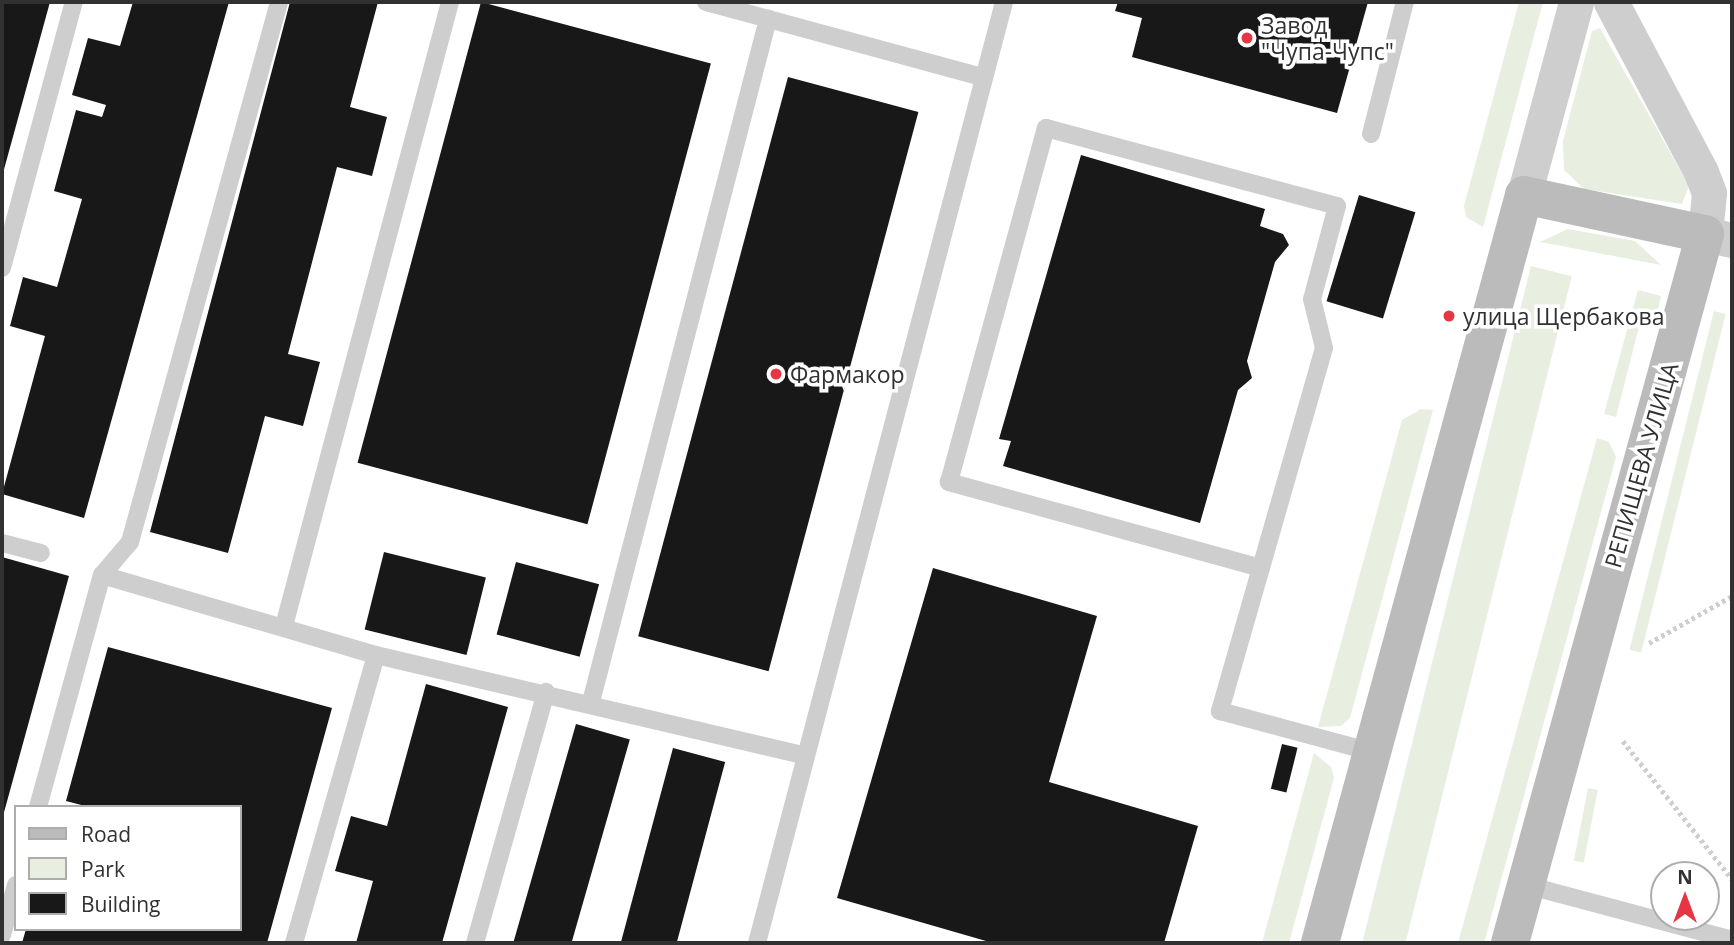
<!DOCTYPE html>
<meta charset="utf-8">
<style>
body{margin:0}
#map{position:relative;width:1734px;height:945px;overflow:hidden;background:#fff;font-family:"Open Sans",sans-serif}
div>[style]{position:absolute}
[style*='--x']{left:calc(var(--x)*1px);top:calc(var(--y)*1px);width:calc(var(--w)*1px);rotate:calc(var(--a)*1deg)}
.green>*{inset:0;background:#e8eee0;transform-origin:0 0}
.building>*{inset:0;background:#181818;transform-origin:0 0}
.path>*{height:4.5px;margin-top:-2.25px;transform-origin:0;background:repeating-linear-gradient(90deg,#cecece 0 3.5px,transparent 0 7px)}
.lane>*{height:18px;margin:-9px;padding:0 9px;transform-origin:9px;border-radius:9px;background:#cecece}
.street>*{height:35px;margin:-17.5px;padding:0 17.5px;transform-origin:17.5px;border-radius:17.5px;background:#cecece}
.secondary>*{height:38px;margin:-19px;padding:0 19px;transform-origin:19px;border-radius:19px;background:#bbb}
.dots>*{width:19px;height:19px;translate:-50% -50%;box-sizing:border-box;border:4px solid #fff;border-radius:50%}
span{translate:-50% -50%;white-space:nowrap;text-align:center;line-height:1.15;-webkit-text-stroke:7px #fff;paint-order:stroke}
.poi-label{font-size:23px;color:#313131}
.left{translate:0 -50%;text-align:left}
.street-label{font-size:23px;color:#313131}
.frame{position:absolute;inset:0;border:4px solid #313131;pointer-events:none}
.legend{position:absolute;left:14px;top:805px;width:228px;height:126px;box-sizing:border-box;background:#fff;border:2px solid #adadad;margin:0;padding:9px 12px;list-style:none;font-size:21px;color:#313131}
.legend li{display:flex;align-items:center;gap:14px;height:35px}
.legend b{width:35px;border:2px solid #adadad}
.north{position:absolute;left:1650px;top:861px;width:70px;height:70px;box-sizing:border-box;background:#fff;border:2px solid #adadad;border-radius:50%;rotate:0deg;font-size:19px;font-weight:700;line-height:28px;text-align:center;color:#313131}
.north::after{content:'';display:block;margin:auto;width:24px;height:32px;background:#e63643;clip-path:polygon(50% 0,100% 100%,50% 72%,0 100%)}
</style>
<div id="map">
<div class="green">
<i style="clip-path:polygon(1519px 2px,1543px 2px,1483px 227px,1466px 217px,1464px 206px)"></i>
<i style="clip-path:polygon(1600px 28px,1689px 186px,1682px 204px,1584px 189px,1564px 170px,1563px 141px,1592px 31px)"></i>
<i style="clip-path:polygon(1568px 229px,1635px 241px,1661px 265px,1540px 242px)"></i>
<i style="left:1531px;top:266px;width:42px;height:701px;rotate:14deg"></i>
<i style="clip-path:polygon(1638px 290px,1661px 296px,1657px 314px,1643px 311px,1616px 417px,1604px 414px)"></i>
<i style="left:1714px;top:311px;width:12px;height:349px;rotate:14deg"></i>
<i style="clip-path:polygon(1421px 409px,1433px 410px,1350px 718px,1341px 726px,1318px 727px,1402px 420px)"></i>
<i style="clip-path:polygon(1597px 438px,1609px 442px,1616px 457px,1484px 943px,1458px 943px)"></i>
<i style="clip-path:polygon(1314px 753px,1331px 767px,1334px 778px,1289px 943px,1262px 943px)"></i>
<i style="left:1588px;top:788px;width:10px;height:74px;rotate:11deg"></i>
</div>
<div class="building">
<i style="clip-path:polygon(2px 2px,50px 2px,3px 173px,2px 172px)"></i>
<i style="clip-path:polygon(133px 2px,229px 2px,84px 518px,2px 494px,45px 336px,10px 326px,23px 277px,57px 287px,82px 199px,54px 191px,76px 110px,102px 117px,106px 105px,72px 95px,88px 38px,120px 46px)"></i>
<i style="clip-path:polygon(290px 2px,378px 2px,350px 107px,387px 117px,372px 176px,337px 167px,288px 354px,320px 362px,303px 426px,265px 416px,228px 553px,150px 532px)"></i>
<i style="left:481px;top:2px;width:238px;height:477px;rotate:15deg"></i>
<i style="clip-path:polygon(1118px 2px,1368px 2px,1337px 113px,1132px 57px,1142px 18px,1115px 11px)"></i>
<i style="left:788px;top:77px;width:135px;height:579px;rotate:15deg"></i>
<i style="clip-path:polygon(1081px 155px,1265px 209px,1260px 226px,1283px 234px,1289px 245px,1275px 262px,1247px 361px,1252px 378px,1238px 390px,1200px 523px,1003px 466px,1011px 441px,999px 439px)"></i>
<i style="left:1359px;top:195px;width:59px;height:111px;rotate:17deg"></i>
<i style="left:384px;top:552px;width:105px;height:80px;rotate:14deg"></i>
<i style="clip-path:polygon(2px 557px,69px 576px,3px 816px,2px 816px)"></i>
<i style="left:516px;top:562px;width:86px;height:75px;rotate:15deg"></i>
<i style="clip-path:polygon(933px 568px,1097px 616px,1049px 782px,1198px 826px,1164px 943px,993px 943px,837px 898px)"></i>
<i style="clip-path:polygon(108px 647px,332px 708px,267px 943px,22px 943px,26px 929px,240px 929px,240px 807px,89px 807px,66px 801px)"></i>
<i style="clip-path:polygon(426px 684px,508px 707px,442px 943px,356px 943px,373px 881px,335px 871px,351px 816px,387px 826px)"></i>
<i style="left:576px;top:724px;width:56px;height:227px;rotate:16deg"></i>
<i style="left:1282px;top:744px;width:16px;height:46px;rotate:14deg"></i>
<i style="left:673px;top:748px;width:54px;height:202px;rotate:15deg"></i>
</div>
<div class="path">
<i style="--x:1649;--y:643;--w:95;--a:-29.5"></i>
<i style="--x:1623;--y:741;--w:176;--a:51.7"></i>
</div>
<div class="lane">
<i style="--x:706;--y:2;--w:286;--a:15.2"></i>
<i style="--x:1371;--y:134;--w:136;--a:-75.6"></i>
<i style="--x:2;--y:268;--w:276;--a:-74.9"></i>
<i style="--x:2;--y:543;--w:40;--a:14.4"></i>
<i style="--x:1261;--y:568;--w:324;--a:-164.6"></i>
<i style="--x:949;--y:482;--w:367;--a:-74.7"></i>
<i style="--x:1046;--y:128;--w:301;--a:15"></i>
<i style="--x:1337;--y:206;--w:96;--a:105"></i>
<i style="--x:1312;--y:299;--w:50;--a:76.2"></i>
<i style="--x:1324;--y:348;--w:378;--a:106"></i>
<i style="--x:1220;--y:711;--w:157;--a:15.1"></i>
<i style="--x:102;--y:575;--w:285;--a:16.3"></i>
<i style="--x:376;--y:655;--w:438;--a:13.2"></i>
<i style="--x:284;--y:626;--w:646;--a:-75.1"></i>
<i style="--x:591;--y:702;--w:706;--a:-75.47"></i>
<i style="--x:38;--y:807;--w:241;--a:-74.6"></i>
<i style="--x:102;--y:575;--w:43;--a:-49.7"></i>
<i style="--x:130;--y:542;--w:560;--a:-74.57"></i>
<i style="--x:1526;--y:885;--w:213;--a:14.9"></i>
<i style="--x:2;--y:935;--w:52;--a:-74.4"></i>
<i style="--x:294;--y:943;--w:299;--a:-74.1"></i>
<i style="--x:475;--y:943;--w:261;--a:-74.2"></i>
<i style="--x:757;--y:943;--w:973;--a:-75.29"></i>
</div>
<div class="street">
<i style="--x:1611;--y:2;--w:192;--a:62.1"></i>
<i style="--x:1701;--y:172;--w:22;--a:69"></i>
<i style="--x:1709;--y:193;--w:41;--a:95.6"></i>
<i style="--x:1705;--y:234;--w:28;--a:13"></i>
<i style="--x:1524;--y:195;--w:200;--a:-74.9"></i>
</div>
<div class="secondary">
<i style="--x:1320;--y:943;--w:775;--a:-74.74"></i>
<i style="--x:1524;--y:195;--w:185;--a:12.2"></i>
<i style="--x:1705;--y:234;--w:735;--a:105.38"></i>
</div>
<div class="dots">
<i style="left:1247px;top:38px;background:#e63643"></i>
<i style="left:1449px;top:316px;background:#e63643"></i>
<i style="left:776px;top:374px;background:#e63643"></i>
</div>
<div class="poi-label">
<span class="left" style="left:1261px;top:38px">Завод<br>"Чупа-Чупс"</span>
<span class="left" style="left:1463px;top:316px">улица Щербакова</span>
<span class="left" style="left:790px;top:374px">Фармакор</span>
</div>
<div class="street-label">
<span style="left:1641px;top:465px;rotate:-74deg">РЕПИЩЕВА УЛИЦА</span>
</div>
<div class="frame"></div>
<ul class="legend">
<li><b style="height:9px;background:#bbb"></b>Road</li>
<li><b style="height:19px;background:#e8eee0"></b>Park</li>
<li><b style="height:19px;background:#181818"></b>Building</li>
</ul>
<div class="north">N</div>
</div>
